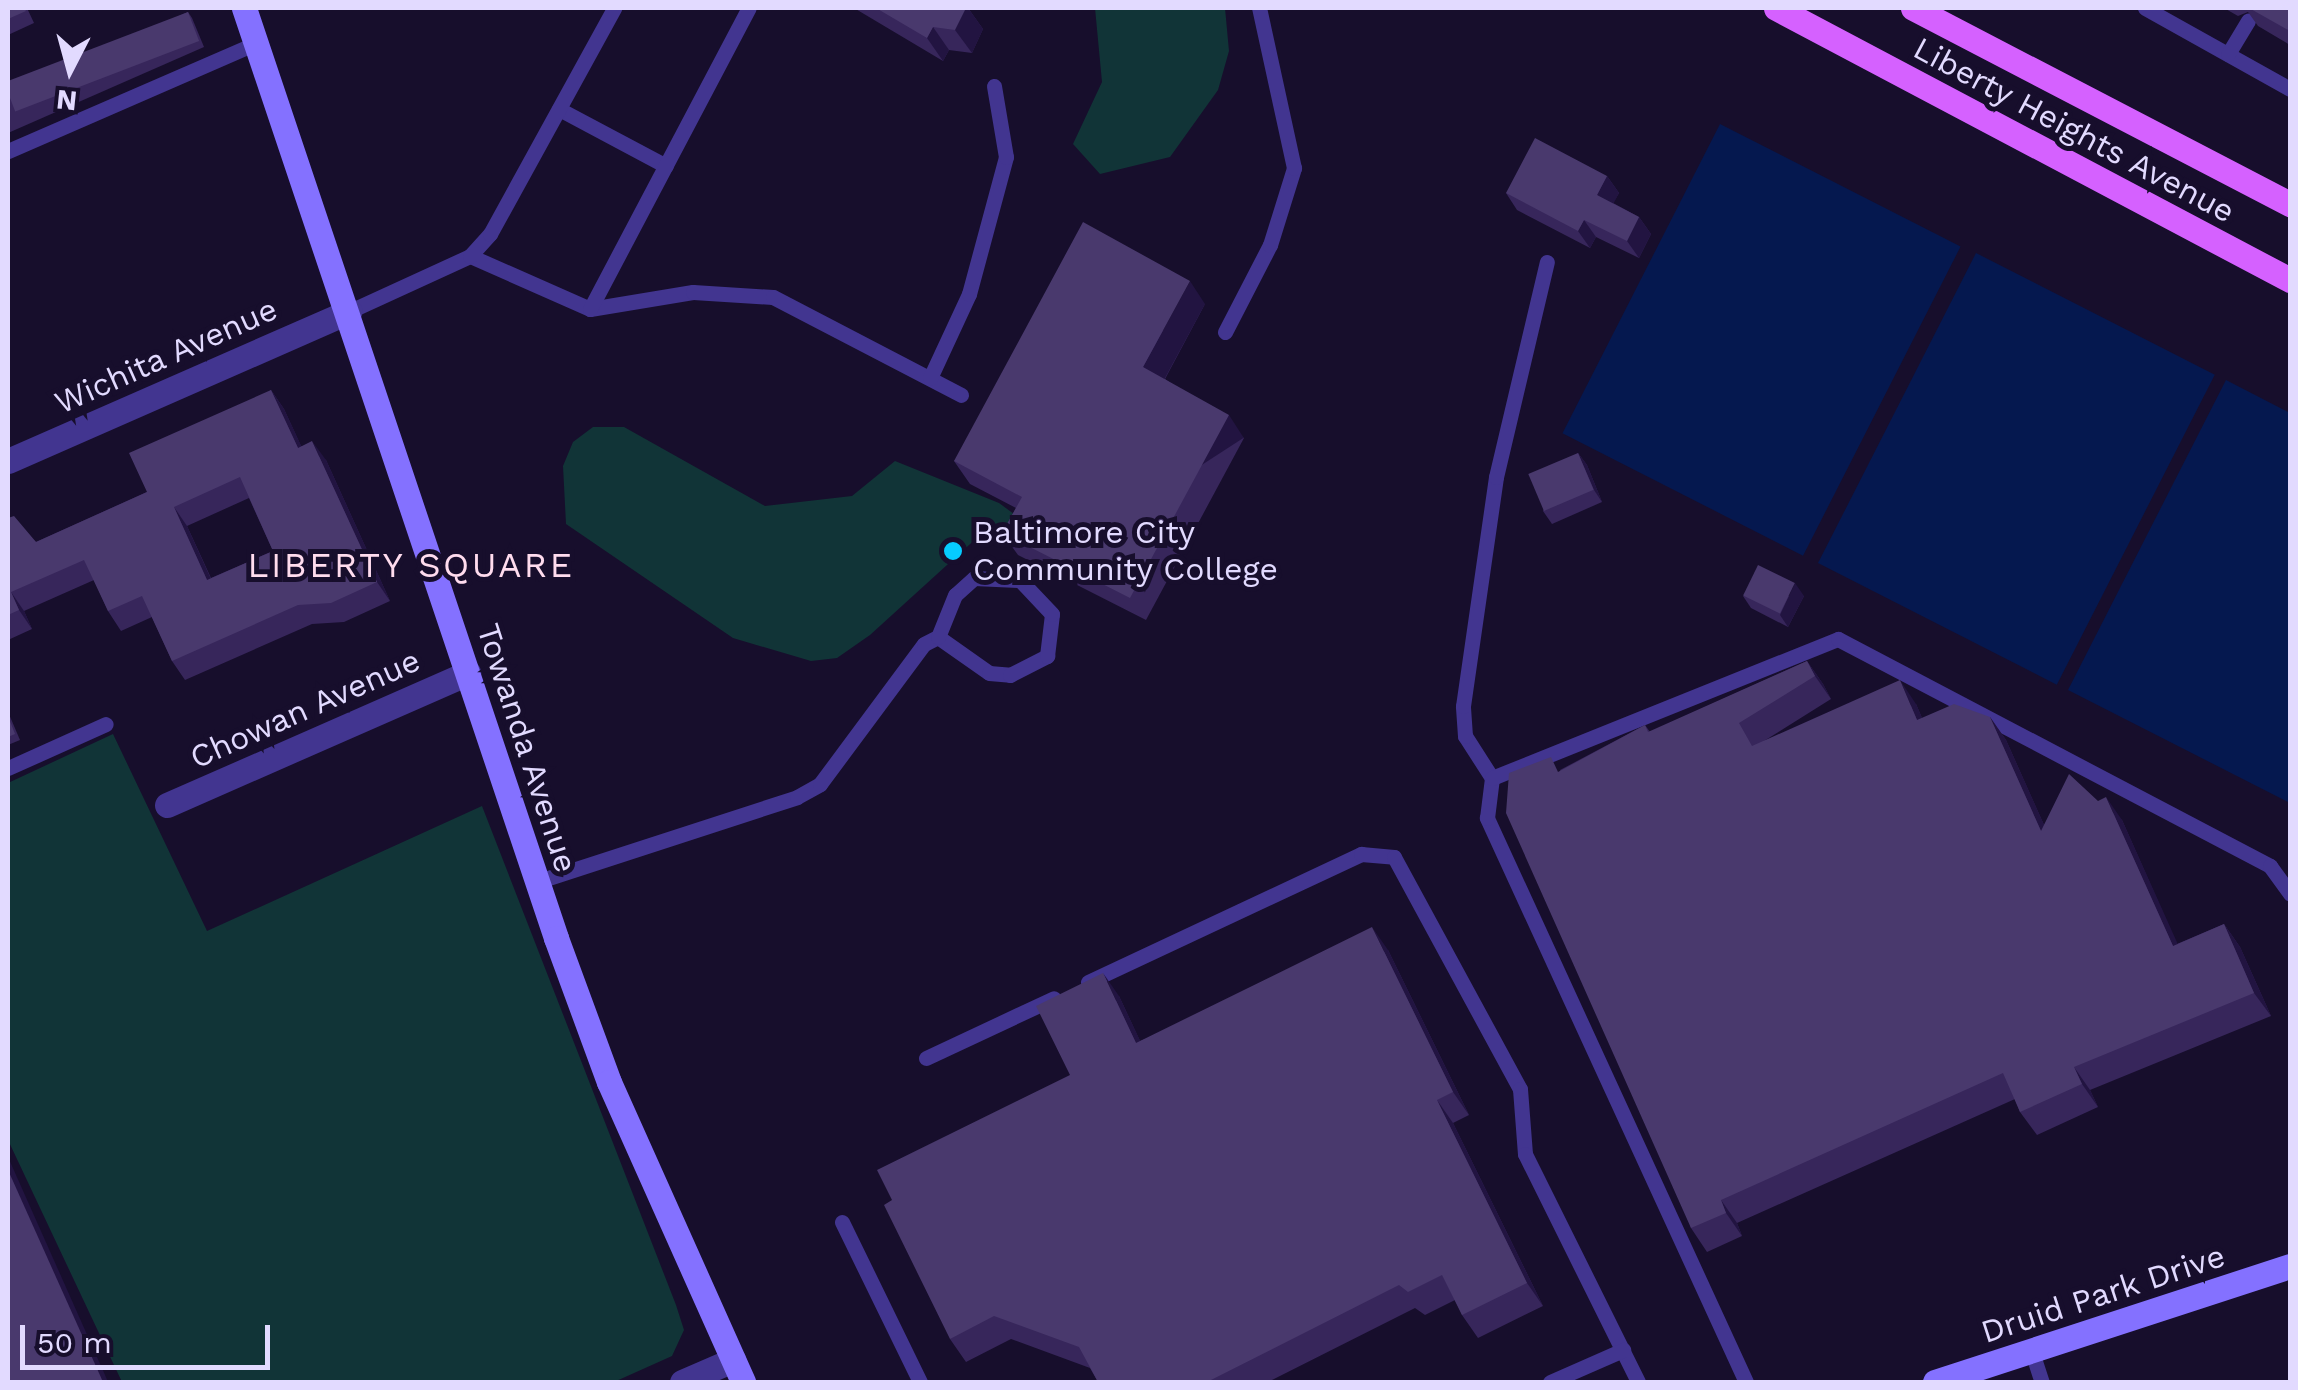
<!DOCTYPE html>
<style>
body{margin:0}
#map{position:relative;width:2298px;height:1390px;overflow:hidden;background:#170e2c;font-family:"Work Sans",sans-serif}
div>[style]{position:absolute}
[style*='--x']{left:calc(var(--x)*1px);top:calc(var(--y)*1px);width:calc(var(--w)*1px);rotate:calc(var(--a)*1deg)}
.green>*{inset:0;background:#113437}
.water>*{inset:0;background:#05184f;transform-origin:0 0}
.lane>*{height:15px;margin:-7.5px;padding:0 7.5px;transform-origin:7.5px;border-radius:7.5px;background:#423590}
.street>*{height:25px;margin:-12.5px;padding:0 12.5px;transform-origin:12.5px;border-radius:12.5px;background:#423590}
.secondary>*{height:25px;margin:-12.5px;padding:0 12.5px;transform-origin:12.5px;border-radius:12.5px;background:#8471ff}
.primary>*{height:25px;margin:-12.5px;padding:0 12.5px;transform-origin:12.5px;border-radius:12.5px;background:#d561ff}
.wall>*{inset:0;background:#37265b}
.shaded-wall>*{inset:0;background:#221441;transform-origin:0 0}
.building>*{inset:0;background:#49396d;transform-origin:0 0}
.dots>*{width:28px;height:28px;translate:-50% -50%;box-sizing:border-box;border:5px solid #170e2c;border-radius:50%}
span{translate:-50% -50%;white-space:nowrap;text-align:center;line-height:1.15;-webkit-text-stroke:10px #170e2c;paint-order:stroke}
.street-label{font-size:32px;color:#e2daff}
.poi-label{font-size:32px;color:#e2daff}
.left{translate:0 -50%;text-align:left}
.neighbourhood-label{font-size:35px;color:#ffdcee;letter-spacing:2.5px}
.frame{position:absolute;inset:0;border:10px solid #e2daff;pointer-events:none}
.north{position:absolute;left:20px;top:20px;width:100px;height:100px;-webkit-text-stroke:8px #170e2c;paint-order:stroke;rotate:186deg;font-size:28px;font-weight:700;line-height:40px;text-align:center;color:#e2daff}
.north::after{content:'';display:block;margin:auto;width:35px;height:45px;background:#e2daff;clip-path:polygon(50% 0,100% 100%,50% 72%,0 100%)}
.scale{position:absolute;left:20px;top:1325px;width:250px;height:45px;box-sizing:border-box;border:5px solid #e2daff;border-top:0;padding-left:12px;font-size:30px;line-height:35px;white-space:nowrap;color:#e2daff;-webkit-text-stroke:8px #170e2c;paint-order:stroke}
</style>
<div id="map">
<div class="green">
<i style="clip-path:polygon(1095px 8px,1225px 8px,1229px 51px,1218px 90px,1170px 157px,1100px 174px,1073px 144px,1102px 82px)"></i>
<i style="clip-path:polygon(593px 427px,624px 427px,765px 506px,852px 496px,895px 461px,999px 503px,1014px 514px,1012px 530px,980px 535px,870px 635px,837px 658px,811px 661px,733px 638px,566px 524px,563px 466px,573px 442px)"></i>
<i style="clip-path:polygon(113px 734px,207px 931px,482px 806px,676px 1305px,684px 1330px,672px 1356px,614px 1382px,122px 1382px,8px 1140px,8px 783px)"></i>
</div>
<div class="water">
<i style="left:1720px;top:124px;width:270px;height:347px;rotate:27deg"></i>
<i style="left:1976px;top:253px;width:268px;height:348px;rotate:27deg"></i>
<i style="clip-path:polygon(2226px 380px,2290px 413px,2290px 803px,2068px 690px)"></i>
</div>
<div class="lane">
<i style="--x:2145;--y:8;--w:166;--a:29.2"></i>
<i style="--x:2228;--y:54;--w:39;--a:-59"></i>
<i style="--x:559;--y:109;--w:121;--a:28"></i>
<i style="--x:8;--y:151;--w:270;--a:-23.5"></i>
<i style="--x:470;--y:256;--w:131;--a:23.8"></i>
<i style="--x:590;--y:309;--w:104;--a:-9.4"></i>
<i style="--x:693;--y:292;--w:80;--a:3.6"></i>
<i style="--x:773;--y:297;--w:212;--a:27.5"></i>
<i style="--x:590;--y:309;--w:340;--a:-62.2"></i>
<i style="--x:350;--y:311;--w:132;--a:-24.6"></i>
<i style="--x:470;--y:256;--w:30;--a:-48"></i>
<i style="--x:490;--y:234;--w:258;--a:-61.2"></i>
<i style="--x:1225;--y:332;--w:98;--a:-62.7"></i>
<i style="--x:1270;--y:245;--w:81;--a:-72.7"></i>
<i style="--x:1294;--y:168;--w:164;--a:-102.3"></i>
<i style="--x:930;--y:378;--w:93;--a:-65.1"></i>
<i style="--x:969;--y:294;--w:142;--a:-74.9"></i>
<i style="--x:1006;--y:157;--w:72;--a:-99.6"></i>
<i style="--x:8;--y:768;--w:107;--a:-24.2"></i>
<i style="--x:1492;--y:778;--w:50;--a:-122.7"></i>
<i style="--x:1465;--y:736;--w:30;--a:-94"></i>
<i style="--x:1463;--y:706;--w:231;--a:-81.8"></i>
<i style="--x:1496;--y:477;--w:221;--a:-76.7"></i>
<i style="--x:536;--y:882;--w:274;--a:-18"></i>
<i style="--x:797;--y:797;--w:26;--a:-29"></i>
<i style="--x:820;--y:784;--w:174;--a:-53.4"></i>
<i style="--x:924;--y:644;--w:16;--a:-27"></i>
<i style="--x:938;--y:637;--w:62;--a:35.2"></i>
<i style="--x:989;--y:673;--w:21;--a:5"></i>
<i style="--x:1010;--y:675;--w:42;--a:-27.2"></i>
<i style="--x:1047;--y:656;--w:42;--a:-83.2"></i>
<i style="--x:1052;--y:614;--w:47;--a:-133.3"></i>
<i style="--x:1020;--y:580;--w:46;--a:-177.5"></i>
<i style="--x:974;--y:578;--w:25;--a:138"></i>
<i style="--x:955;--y:595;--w:45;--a:112"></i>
<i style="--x:1088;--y:982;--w:302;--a:-25.1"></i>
<i style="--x:1361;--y:854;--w:33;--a:5"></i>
<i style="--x:1394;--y:857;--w:264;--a:61.5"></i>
<i style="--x:1520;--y:1089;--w:65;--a:85.6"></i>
<i style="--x:1525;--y:1154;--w:254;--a:63.6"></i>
<i style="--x:926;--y:1058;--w:141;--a:-25.1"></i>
<i style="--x:842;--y:1222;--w:178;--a:64"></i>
<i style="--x:2032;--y:1352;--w:32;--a:72"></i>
<i style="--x:1550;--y:1382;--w:80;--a:-23.7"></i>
<i style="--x:1746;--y:1382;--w:621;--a:-114.67"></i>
<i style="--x:1487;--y:818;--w:40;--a:-82.9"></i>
<i style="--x:1492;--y:778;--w:373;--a:-21.9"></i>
<i style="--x:1838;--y:639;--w:488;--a:27.7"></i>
<i style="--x:2270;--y:866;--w:34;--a:54"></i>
</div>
<div class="street">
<i style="--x:8;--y:461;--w:373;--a:-23.7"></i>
<i style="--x:167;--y:805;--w:329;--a:-23.7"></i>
<i style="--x:682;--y:1382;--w:56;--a:-23.3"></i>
</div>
<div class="secondary">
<i style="--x:244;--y:8;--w:981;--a:71.45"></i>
<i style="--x:556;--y:938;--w:153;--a:69.8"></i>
<i style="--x:609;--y:1082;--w:329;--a:65.9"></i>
<i style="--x:1935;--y:1382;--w:373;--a:-18.1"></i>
</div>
<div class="primary">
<i style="--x:1776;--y:8;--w:582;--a:27.89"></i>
<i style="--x:1913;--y:8;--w:425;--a:27.5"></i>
</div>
<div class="wall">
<i style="clip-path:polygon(8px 8px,27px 8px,34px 23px,8px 35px)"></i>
<i style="clip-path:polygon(854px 8px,968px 8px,983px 29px,972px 53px,949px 50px,943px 61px)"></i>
<i style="clip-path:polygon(2224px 8px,2290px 8px,2290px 45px,2258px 26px,2248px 12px,2238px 16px)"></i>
<i style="clip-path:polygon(188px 12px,192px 18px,204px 47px,8px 133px,8px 91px)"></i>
<i style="clip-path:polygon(1607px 176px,1619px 193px,1613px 203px,1639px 217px,1651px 234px,1639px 258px,1596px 237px,1590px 248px,1517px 210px,1506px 193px)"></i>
<i style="clip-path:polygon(1205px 304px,1165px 379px,1244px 438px,1146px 620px,1018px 555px,1002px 533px,1016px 508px,970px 484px,954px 461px)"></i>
<i style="clip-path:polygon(evenodd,271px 390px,284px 409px,301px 446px,326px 460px,390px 601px,344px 622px,312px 624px,185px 680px,172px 661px,152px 617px,121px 631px,108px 611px,94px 580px,24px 611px,32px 629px,8px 640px,8px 518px,36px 542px,147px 492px,271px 390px,249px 498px,273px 551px,211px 578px,187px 526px,249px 498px)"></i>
<i style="clip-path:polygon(1578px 453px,1587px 465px,1602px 502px,1552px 524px,1543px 511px)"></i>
<i style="clip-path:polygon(1743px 596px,1804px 596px,1788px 627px,1751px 608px)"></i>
<i style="clip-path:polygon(1807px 661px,1823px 684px,1831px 699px,1764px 741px,1916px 704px,1922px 718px,1990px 717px,2006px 740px,2044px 825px,2098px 801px,2122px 820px,2177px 944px,2224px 924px,2240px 947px,2271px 1016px,2090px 1090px,2098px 1107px,2037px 1135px,2020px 1112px,2015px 1099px,1737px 1223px,1742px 1236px,1707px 1252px,1691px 1228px,1560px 770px,1645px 725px,1650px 732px)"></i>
<i style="clip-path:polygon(8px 712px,20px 740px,8px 745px)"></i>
<i style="clip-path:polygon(1388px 950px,1469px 1115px,1453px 1123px,1543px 1306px,1478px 1338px,1462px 1315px,1455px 1300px,1425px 1315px,1415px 1308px,1268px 1382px,1098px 1382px,1090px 1368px,1011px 1339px,966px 1362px,950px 1339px,1070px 1075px,1119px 996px,1140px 1041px)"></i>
</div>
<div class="shaded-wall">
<i style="clip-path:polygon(955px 8px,968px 8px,983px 29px,972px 53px,955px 30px)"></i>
<i style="clip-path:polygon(933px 27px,949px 50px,943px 61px,927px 38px)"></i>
<i style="clip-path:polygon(1607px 176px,1619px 193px,1609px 212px,1597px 195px)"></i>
<i style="clip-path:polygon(1639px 217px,1651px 234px,1639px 258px,1627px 241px)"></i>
<i style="clip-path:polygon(1584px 220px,1596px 237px,1590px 248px,1578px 231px)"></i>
<i style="clip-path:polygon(1190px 281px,1205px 304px,1159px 389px,1143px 367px)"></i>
<i style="clip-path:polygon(271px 390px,284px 409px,311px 467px,298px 448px)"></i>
<i style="left:1229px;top:415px;width:27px;height:208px;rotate:57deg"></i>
<i style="clip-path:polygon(312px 441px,326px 460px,390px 601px,377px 582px)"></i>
<i style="clip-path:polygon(1578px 453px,1587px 465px,1602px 502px,1594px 490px)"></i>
<i style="clip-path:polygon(174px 507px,187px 526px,220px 599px,207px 580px)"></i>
<i style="clip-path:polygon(1795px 583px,1804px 596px,1788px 627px,1780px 615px)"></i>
<i style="clip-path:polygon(11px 592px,24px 611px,32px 629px,19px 610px)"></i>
<i style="clip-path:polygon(1807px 661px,1823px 684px,1831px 699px,1815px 676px)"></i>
<i style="clip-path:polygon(1900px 680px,1916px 704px,1933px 743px,1917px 720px)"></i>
<i style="clip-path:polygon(1990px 717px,2006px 740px,2057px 854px,2041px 831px)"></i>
<i style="clip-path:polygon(2106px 797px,2122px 820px,2189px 969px,2173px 946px)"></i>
<i style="clip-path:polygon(2224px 924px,2240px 947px,2271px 1016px,2254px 993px)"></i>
<i style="clip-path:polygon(1372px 927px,1388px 950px,1469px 1115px,1453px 1092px)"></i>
<i style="clip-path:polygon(1103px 973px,1119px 996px,1152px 1066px,1136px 1043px)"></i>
<i style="clip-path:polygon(2074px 1067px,2090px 1090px,2098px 1107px,2082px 1084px)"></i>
<i style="clip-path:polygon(1437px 1100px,1453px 1123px,1543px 1306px,1527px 1283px)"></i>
<i style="left:8px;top:1157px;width:247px;height:13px;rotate:66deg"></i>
<i style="clip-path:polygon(1721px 1200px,1737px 1223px,1742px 1236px,1726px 1213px)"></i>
</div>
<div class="building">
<i style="clip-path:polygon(8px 8px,24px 8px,26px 11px,8px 19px)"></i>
<i style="clip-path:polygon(876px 8px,966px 8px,955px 30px,933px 27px,927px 38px)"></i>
<i style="clip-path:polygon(2249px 8px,2290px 8px,2290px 31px)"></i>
<i style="left:188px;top:12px;width:31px;height:197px;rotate:69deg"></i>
<i style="clip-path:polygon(1535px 138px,1607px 176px,1597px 195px,1639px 217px,1627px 241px,1584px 220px,1578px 231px,1506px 193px)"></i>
<i style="clip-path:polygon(1083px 222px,1190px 281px,1143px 367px,1229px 415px,1130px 598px,1002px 533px,1022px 497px,954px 461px)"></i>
<i style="clip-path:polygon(evenodd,271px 390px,298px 448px,312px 441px,377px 582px,331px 603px,298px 605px,172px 661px,142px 596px,108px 611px,84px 560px,11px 592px,19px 610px,8px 615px,8px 518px,14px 516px,36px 542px,147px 492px,129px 453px,271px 390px,240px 477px,273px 551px,207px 580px,174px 507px,240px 477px)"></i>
<i style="left:1578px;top:453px;width:40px;height:54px;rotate:67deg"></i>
<i style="left:1758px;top:565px;width:41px;height:34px;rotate:26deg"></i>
<i style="clip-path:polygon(1807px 661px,1815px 676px,1739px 723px,1752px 746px,1900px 680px,1917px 720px,1954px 704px,1990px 717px,2041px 831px,2069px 774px,2098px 801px,2106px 797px,2173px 946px,2224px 924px,2254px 993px,2074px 1067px,2082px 1084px,2020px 1112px,2003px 1073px,1721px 1200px,1726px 1213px,1691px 1228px,1506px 813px,1509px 773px,1551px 757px,1558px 772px,1645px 725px,1648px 732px)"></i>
<i style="clip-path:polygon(8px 716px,15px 734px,8px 737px)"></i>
<i style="clip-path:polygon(1372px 927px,1453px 1092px,1437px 1100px,1527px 1283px,1462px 1315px,1442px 1275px,1408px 1292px,1399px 1285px,1207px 1382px,1098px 1382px,1079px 1347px,994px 1316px,950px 1339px,884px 1205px,892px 1200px,877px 1170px,1070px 1075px,1036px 1006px,1103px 973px,1136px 1043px)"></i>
<i style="clip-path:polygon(8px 1170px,103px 1382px,8px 1382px)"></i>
</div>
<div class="dots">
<i style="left:953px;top:551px;background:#06cbff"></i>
</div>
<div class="street-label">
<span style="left:2074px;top:130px;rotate:28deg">Liberty Heights Avenue</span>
<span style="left:166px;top:356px;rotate:-24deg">Wichita Avenue</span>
<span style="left:305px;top:709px;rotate:-24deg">Chowan Avenue</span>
<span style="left:527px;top:748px;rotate:72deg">Towanda Avenue</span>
<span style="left:2103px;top:1294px;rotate:-18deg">Druid Park Drive</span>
</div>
<div class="poi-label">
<span class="left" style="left:973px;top:551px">Baltimore City<br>Community College</span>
</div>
<div class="neighbourhood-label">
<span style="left:411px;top:565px">LIBERTY SQUARE</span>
</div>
<div class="frame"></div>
<div class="north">N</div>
<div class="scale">50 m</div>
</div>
